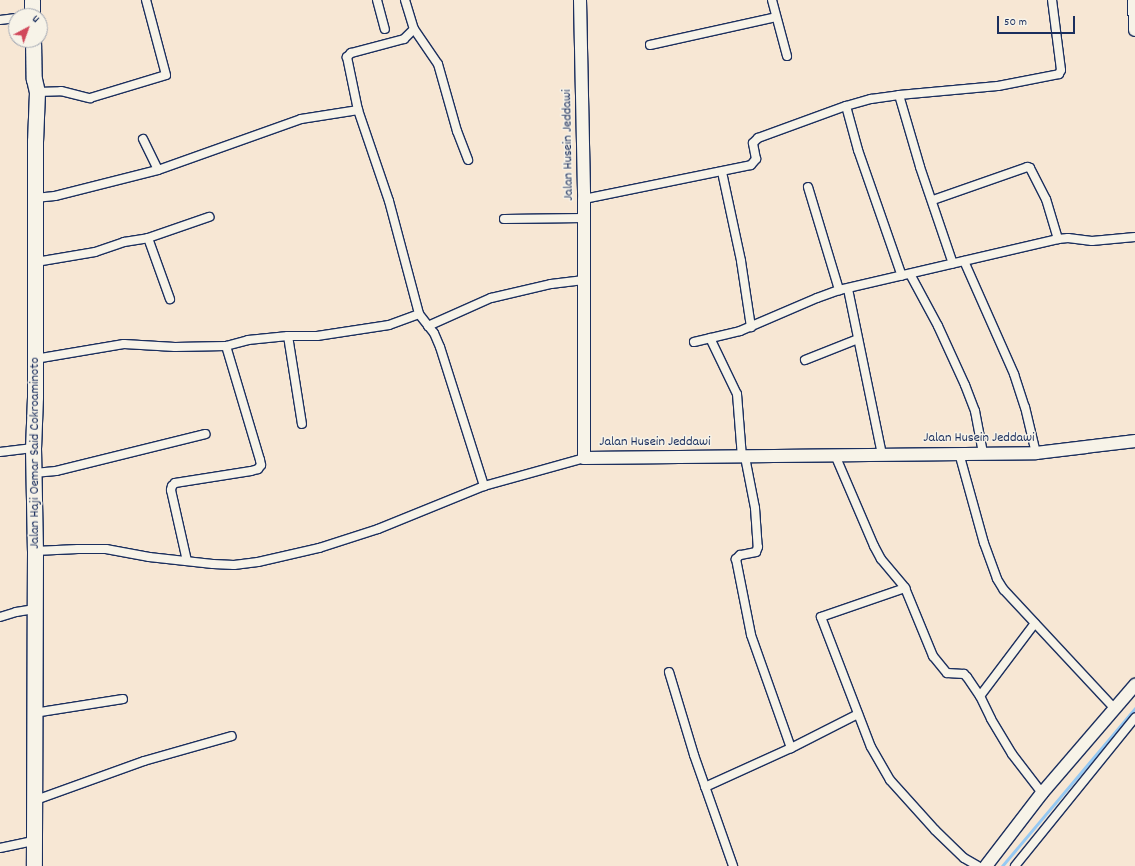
<!DOCTYPE html>
<style>
body{margin:0}
#map{position:relative;width:1135px;height:866px;overflow:hidden;background:#f7e7d4;font-family:Dekko,sans-serif}
div>[style]{position:absolute}
[style*='--x']{left:calc(var(--x)*1px);top:calc(var(--y)*1px);width:calc(var(--w)*1px);rotate:calc(var(--a)*1deg)}
.stream>*{height:3px;margin:-1.5px;padding:0 1.5px;transform-origin:1.5px;border-radius:1.5px;background:#96c9f3}
.roads{filter:drop-shadow(1px 0 #1b2f5e) drop-shadow(-1px 0 #1b2f5e) drop-shadow(0 1px #1b2f5e) drop-shadow(0 -1px #1b2f5e)}
.street>*{height:8px;margin:-4px;padding:0 4px;transform-origin:4px;border-radius:4px;background:#f7f3e8}
.secondary>*{height:12px;margin:-6px;padding:0 6px;transform-origin:6px;border-radius:6px;background:#f7f3e8}
.highway>*{height:15px;margin:-7.5px;padding:0 7.5px;transform-origin:7.5px;border-radius:7.5px;background:#f7f3e8}
span{translate:-50% -50%;white-space:nowrap;text-align:center;line-height:1.15;-webkit-text-stroke:3px #f7f3e8;paint-order:stroke}
.street-label{font-size:14px;color:#1b2f5e}
.north{position:absolute;left:8px;top:8px;width:40px;height:40px;box-sizing:border-box;background:#f7f3e8;border:1px solid #9fa5b1;border-radius:50%;rotate:41deg;font-size:11px;font-weight:700;line-height:16px;text-align:center;color:#1b2f5e}
.north::after{content:'';display:block;margin:auto;width:14px;height:18px;background:#d1495b;clip-path:polygon(50% 0,100% 100%,50% 72%,0 100%)}
.scale{position:absolute;left:997px;top:16px;width:78px;height:18px;box-sizing:border-box;border:2px solid #1b2f5e;border-top:0;padding-left:5px;font-size:12px;line-height:14px;white-space:nowrap;color:#1b2f5e;-webkit-text-stroke:3px #f7f3e8;paint-order:stroke}
</style>
<div id="map">
<div class="stream">
<i style="--x:1002;--y:866;--w:207;--a:-49.9"></i>
</div>
<div class="roads">
<div class="street">
<i style="--x:377;--y:0;--w:30;--a:75"></i>
<i style="--x:405;--y:0;--w:30;--a:73"></i>
<i style="--x:414;--y:29;--w:14;--a:135"></i>
<i style="--x:404;--y:39;--w:55;--a:165.2"></i>
<i style="--x:351;--y:53;--w:6;--a:135"></i>
<i style="--x:347;--y:57;--w:54;--a:78.3"></i>
<i style="--x:358;--y:110;--w:96;--a:71.2"></i>
<i style="--x:389;--y:201;--w:117;--a:75.1"></i>
<i style="--x:419;--y:314;--w:24;--a:52"></i>
<i style="--x:434;--y:333;--w:15;--a:67"></i>
<i style="--x:440;--y:347;--w:146;--a:72.4"></i>
<i style="--x:772;--y:0;--w:58;--a:75"></i>
<i style="--x:0;--y:20;--w:16;--a:-7"></i>
<i style="--x:414;--y:29;--w:42;--a:55.6"></i>
<i style="--x:438;--y:64;--w:70;--a:74.2"></i>
<i style="--x:457;--y:131;--w:31;--a:69"></i>
<i style="--x:650;--y:45;--w:129;--a:-12.5"></i>
<i style="--x:37;--y:92;--w:24;--a:-2"></i>
<i style="--x:61;--y:91;--w:30;--a:14"></i>
<i style="--x:90;--y:98;--w:79;--a:-16.8"></i>
<i style="--x:166;--y:75;--w:78;--a:-104.9"></i>
<i style="--x:899;--y:95;--w:75;--a:73.7"></i>
<i style="--x:920;--y:167;--w:102;--a:71.2"></i>
<i style="--x:846;--y:106;--w:46;--a:74.7"></i>
<i style="--x:858;--y:150;--w:133;--a:70.8"></i>
<i style="--x:143;--y:139;--w:34;--a:64"></i>
<i style="--x:722;--y:172;--w:91;--a:77.9"></i>
<i style="--x:741;--y:261;--w:67;--a:81.4"></i>
<i style="--x:808;--y:187;--w:108;--a:73.2"></i>
<i style="--x:35;--y:198;--w:20;--a:-6"></i>
<i style="--x:55;--y:196;--w:106;--a:-14.2"></i>
<i style="--x:158;--y:170;--w:152;--a:-19.6"></i>
<i style="--x:301;--y:119;--w:58;--a:-9"></i>
<i style="--x:584;--y:199;--w:170;--a:-11.5"></i>
<i style="--x:751;--y:165;--w:8;--a:-50"></i>
<i style="--x:756;--y:159;--w:16;--a:-101"></i>
<i style="--x:753;--y:143;--w:7;--a:-45"></i>
<i style="--x:758;--y:138;--w:94;--a:-20"></i>
<i style="--x:846;--y:106;--w:26;--a:-16"></i>
<i style="--x:871;--y:99;--w:28;--a:-8"></i>
<i style="--x:899;--y:95;--w:99;--a:-5.2"></i>
<i style="--x:998;--y:86;--w:62;--a:-11.1"></i>
<i style="--x:1059;--y:74;--w:4;--a:-63"></i>
<i style="--x:1061;--y:70;--w:71;--a:-97.3"></i>
<i style="--x:933;--y:200;--w:100;--a:-19.3"></i>
<i style="--x:1027;--y:167;--w:3;--a:18"></i>
<i style="--x:1030;--y:168;--w:35;--a:63"></i>
<i style="--x:1046;--y:199;--w:42;--a:73.3"></i>
<i style="--x:504;--y:219;--w:80;--a:-0.7"></i>
<i style="--x:148;--y:238;--w:65;--a:70.2"></i>
<i style="--x:964;--y:261;--w:124;--a:66.1"></i>
<i style="--x:1014;--y:374;--w:35;--a:72"></i>
<i style="--x:1025;--y:407;--w:47;--a:76.6"></i>
<i style="--x:36;--y:262;--w:60;--a:-9.6"></i>
<i style="--x:95;--y:252;--w:31;--a:-19"></i>
<i style="--x:124;--y:242;--w:24;--a:-9"></i>
<i style="--x:148;--y:238;--w:65;--a:-19"></i>
<i style="--x:910;--y:274;--w:59;--a:61.7"></i>
<i style="--x:938;--y:326;--w:65;--a:65.4"></i>
<i style="--x:965;--y:385;--w:28;--a:69"></i>
<i style="--x:975;--y:411;--w:43;--a:79.2"></i>
<i style="--x:848;--y:289;--w:168;--a:78.4"></i>
<i style="--x:428;--y:326;--w:69;--a:-24"></i>
<i style="--x:491;--y:298;--w:62;--a:-13.1"></i>
<i style="--x:551;--y:284;--w:33;--a:-7"></i>
<i style="--x:288;--y:336;--w:89;--a:81"></i>
<i style="--x:710;--y:338;--w:62;--a:64.3"></i>
<i style="--x:737;--y:394;--w:63;--a:85.5"></i>
<i style="--x:694;--y:342;--w:47;--a:-13.4"></i>
<i style="--x:740;--y:331;--w:84;--a:-23.2"></i>
<i style="--x:817;--y:298;--w:23;--a:-20"></i>
<i style="--x:839;--y:290;--w:225;--a:-13.1"></i>
<i style="--x:1058;--y:239;--w:10;--a:-6"></i>
<i style="--x:1068;--y:238;--w:24;--a:7"></i>
<i style="--x:1092;--y:241;--w:43;--a:-5.3"></i>
<i style="--x:35;--y:359;--w:90;--a:-9.6"></i>
<i style="--x:124;--y:344;--w:51;--a:3.4"></i>
<i style="--x:175;--y:347;--w:51;--a:-1.1"></i>
<i style="--x:226;--y:346;--w:23;--a:-15"></i>
<i style="--x:248;--y:340;--w:40;--a:-5.7"></i>
<i style="--x:288;--y:336;--w:29;--a:0"></i>
<i style="--x:317;--y:336;--w:73;--a:-8.7"></i>
<i style="--x:389;--y:325;--w:32;--a:-20"></i>
<i style="--x:805;--y:360;--w:57;--a:-21.6"></i>
<i style="--x:0;--y:452;--w:33;--a:-7"></i>
<i style="--x:959;--y:453;--w:93;--a:74.5"></i>
<i style="--x:984;--y:543;--w:38;--a:70"></i>
<i style="--x:997;--y:579;--w:13;--a:58"></i>
<i style="--x:1004;--y:590;--w:163;--a:47"></i>
<i style="--x:835;--y:455;--w:99;--a:66.8"></i>
<i style="--x:874;--y:546;--w:15;--a:62"></i>
<i style="--x:881;--y:559;--w:38;--a:50"></i>
<i style="--x:905;--y:588;--w:74;--a:67.6"></i>
<i style="--x:933;--y:656;--w:22;--a:51"></i>
<i style="--x:947;--y:673;--w:17;--a:3"></i>
<i style="--x:964;--y:674;--w:4;--a:45"></i>
<i style="--x:967;--y:677;--w:23;--a:56"></i>
<i style="--x:980;--y:696;--w:25;--a:64"></i>
<i style="--x:991;--y:719;--w:41;--a:59"></i>
<i style="--x:1012;--y:754;--w:49;--a:52.4"></i>
<i style="--x:745;--y:457;--w:52;--a:78.9"></i>
<i style="--x:755;--y:508;--w:39;--a:86"></i>
<i style="--x:758;--y:547;--w:5;--a:112"></i>
<i style="--x:756;--y:552;--w:16;--a:169"></i>
<i style="--x:740;--y:555;--w:6;--a:135"></i>
<i style="--x:736;--y:559;--w:77;--a:78.8"></i>
<i style="--x:751;--y:635;--w:120;--a:70.5"></i>
<i style="--x:34;--y:473;--w:22;--a:-5"></i>
<i style="--x:56;--y:471;--w:154;--a:-13.9"></i>
<i style="--x:35;--y:551;--w:43;--a:-2.7"></i>
<i style="--x:78;--y:549;--w:28;--a:0"></i>
<i style="--x:106;--y:549;--w:44;--a:10.5"></i>
<i style="--x:149;--y:557;--w:64;--a:6.2"></i>
<i style="--x:213;--y:564;--w:21;--a:3"></i>
<i style="--x:234;--y:565;--w:24;--a:-7"></i>
<i style="--x:258;--y:562;--w:63;--a:-12.9"></i>
<i style="--x:319;--y:548;--w:62;--a:-17.9"></i>
<i style="--x:378;--y:529;--w:114;--a:-22.1"></i>
<i style="--x:484;--y:486;--w:104;--a:-15.6"></i>
<i style="--x:187;--y:561;--w:73;--a:-102.7"></i>
<i style="--x:171;--y:490;--w:4;--a:-76"></i>
<i style="--x:172;--y:486;--w:4;--a:-45"></i>
<i style="--x:175;--y:483;--w:77;--a:-9"></i>
<i style="--x:251;--y:471;--w:7;--a:-16"></i>
<i style="--x:258;--y:469;--w:5;--a:-53"></i>
<i style="--x:261;--y:465;--w:5;--a:-101"></i>
<i style="--x:260;--y:460;--w:119;--a:-106.6"></i>
<i style="--x:905;--y:588;--w:89;--a:161"></i>
<i style="--x:821;--y:617;--w:139;--a:69"></i>
<i style="--x:871;--y:747;--w:38;--a:60"></i>
<i style="--x:890;--y:780;--w:67;--a:48"></i>
<i style="--x:935;--y:830;--w:40;--a:44"></i>
<i style="--x:964;--y:858;--w:16;--a:30"></i>
<i style="--x:0;--y:617;--w:17;--a:-17"></i>
<i style="--x:16;--y:612;--w:19;--a:-9"></i>
<i style="--x:669;--y:672;--w:87;--a:73.2"></i>
<i style="--x:694;--y:755;--w:118;--a:70.6"></i>
<i style="--x:980;--y:696;--w:91;--a:-53"></i>
<i style="--x:34;--y:713;--w:90;--a:-8.9"></i>
<i style="--x:705;--y:787;--w:94;--a:-24.4"></i>
<i style="--x:791;--y:748;--w:75;--a:-26.9"></i>
<i style="--x:33;--y:801;--w:118;--a:-19.8"></i>
<i style="--x:144;--y:761;--w:91;--a:-15.9"></i>
<i style="--x:0;--y:848;--w:35;--a:-12"></i>
<i style="--x:1015;--y:866;--w:191;--a:-51"></i>
</div>
<div class="secondary">
<i style="--x:580;--y:0;--w:199;--a:88.8"></i>
<i style="--x:584;--y:199;--w:259;--a:90"></i>
<i style="--x:584;--y:458;--w:452;--a:-0.6"></i>
<i style="--x:1036;--y:453;--w:100;--a:-6.9"></i>
<i style="--x:1134;--y:0;--w:30;--a:88"></i>
<i style="--x:986;--y:866;--w:92;--a:-52.5"></i>
<i style="--x:1042;--y:793;--w:143;--a:-49.3"></i>
</div>
<div class="highway">
<i style="--x:32;--y:16;--w:16;--a:-90"></i>
<i style="--x:33;--y:40;--w:39;--a:89"></i>
<i style="--x:34;--y:79;--w:13;--a:77"></i>
<i style="--x:37;--y:92;--w:49;--a:92.3"></i>
<i style="--x:35;--y:141;--w:256;--a:90"></i>
<i style="--x:35;--y:397;--w:51;--a:92.2"></i>
<i style="--x:33;--y:448;--w:103;--a:88.9"></i>
<i style="--x:35;--y:551;--w:315;--a:90.2"></i>
</div>
</div>
<div class="street-label">
<span style="left:568px;top:145px;rotate:-91deg">Jalan Husein Jeddawi</span>
<span style="left:979px;top:438px">Jalan Husein Jeddawi</span>
<span style="left:655px;top:442px">Jalan Husein Jeddawi</span>
<span style="left:35px;top:453px;rotate:-90deg">Jalan Haji Oemar Said Cokroaminoto</span>
</div>
<div class="north">U</div>
<div class="scale">50 m</div>
</div>
